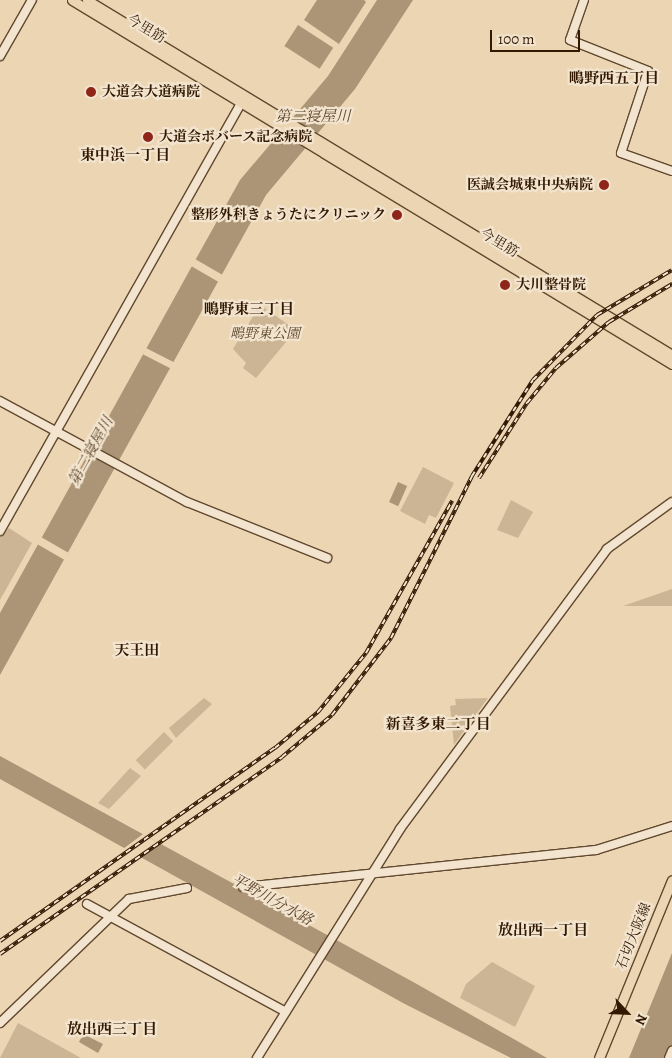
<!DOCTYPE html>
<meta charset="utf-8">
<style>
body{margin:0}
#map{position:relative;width:672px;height:1058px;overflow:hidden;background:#ebd5b3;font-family:Alegreya,"Noto Serif JP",serif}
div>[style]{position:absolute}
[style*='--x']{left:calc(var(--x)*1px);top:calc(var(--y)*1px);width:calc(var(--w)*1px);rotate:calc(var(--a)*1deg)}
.green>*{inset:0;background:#ccb595;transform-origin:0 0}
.water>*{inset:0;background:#ac9577;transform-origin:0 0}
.pier>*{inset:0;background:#ebd5b3;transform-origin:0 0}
.roads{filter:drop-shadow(1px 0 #61482e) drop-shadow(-1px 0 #61482e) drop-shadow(0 1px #61482e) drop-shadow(0 -1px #61482e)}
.minor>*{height:8px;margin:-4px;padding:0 4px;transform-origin:4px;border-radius:4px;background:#f2e4ce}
.major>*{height:9px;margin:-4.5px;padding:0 4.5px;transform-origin:4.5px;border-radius:4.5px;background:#ebd5b3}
.rail>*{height:4px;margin-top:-2px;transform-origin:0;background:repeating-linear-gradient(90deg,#f2e4ce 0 5.5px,#331902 0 11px);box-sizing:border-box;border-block:1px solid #331902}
.dots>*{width:14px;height:14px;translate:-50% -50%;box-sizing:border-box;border:2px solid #f2e4ce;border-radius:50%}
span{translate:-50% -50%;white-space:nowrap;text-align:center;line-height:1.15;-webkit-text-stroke:4.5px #f2e4ce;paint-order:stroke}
.street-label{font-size:14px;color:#331902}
.poi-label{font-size:14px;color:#331902;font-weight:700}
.left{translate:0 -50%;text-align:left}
.right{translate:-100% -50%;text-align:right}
.park-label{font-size:14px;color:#61482e;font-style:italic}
.neighbourhood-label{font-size:15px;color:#331902;font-weight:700}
.water-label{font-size:15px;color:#5d442b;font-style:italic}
.north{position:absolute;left:602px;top:988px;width:50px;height:50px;-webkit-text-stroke:4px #f2e4ce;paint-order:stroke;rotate:115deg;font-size:14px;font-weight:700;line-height:20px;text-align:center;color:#331902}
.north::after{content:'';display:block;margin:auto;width:18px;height:22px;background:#331902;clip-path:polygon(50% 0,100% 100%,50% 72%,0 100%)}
.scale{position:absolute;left:490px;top:30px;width:90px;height:22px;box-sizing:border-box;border:2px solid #331902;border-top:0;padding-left:6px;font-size:15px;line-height:18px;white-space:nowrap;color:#331902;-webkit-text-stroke:4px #f2e4ce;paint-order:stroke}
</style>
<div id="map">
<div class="green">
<i style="clip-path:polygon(260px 305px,296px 330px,256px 378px,243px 368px,246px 363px,233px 349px)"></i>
<i style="clip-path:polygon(423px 467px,454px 483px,436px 518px,429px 515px,425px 524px,400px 511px)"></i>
<i style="clip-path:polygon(511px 500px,533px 512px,518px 538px,497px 530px)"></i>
<i style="clip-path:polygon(9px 528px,32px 543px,0 600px,0 537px)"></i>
<i style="clip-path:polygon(672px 589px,672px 606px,623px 606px)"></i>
<i style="clip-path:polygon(204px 698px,212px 704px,176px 738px,169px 728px)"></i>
<i style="clip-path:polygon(488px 698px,454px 745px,450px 706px,456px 705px,455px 699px)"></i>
<i style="left:164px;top:732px;width:13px;height:40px;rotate:45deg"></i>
<i style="clip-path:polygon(130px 768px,141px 776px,109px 809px,98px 803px)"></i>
<i style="clip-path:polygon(492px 962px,535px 986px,515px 1027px,460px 998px,466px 984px)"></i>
<i style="clip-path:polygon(18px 1023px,81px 1058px,0 1058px)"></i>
</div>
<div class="water">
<i style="clip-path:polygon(317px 0,364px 0,366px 2px,339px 44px,304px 20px)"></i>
<i style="clip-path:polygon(377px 0,413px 0,355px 89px,266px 195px,0 675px,0 613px,192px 266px,240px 180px,328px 76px)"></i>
<i style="left:298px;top:25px;width:42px;height:25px;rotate:33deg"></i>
<i style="left:398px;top:482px;width:10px;height:22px;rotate:24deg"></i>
<i style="clip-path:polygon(0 756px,415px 983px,547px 1058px,511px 1058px,403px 1003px,0 779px)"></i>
<i style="clip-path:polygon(672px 953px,672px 1058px,629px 1058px)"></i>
<i style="clip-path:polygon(83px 1034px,103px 1044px,98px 1053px,79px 1042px)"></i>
</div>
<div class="pier">
<i style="left:195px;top:259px;width:32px;height:8px;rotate:30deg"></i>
<i style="left:146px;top:348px;width:33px;height:7px;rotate:27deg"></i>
<i style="left:41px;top:537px;width:32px;height:8px;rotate:30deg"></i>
<i style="clip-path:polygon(143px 834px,159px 843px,139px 857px,123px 849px)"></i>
</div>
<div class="roads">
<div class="minor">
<i style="--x:584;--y:0;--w:42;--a:109.3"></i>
<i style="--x:570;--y:40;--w:84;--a:21.7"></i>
<i style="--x:648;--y:71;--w:86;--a:108.2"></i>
<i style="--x:621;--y:153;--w:54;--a:19.4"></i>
<i style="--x:0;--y:56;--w:64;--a:-60.3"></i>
<i style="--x:0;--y:401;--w:213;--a:28.4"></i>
<i style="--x:187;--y:502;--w:151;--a:21.8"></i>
<i style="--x:0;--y:531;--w:497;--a:-60.6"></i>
<i style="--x:243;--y:887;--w:355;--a:-6"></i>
<i style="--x:596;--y:850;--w:80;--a:-17.5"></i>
<i style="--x:87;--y:904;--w:226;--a:28.5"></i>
<i style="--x:0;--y:1023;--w:179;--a:-43.9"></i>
<i style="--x:129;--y:899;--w:59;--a:-10.7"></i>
<i style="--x:257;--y:1058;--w:270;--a:-58"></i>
<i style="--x:400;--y:829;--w:348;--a:-53.5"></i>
<i style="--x:607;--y:549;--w:80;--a:-35.9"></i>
<i style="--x:669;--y:1058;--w:8;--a:-67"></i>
</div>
<div class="major">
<i style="--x:72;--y:0;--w:702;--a:31.24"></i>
<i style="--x:87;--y:0;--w:684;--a:31.25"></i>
<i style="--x:599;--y:1058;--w:192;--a:-67.7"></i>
</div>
</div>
<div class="rail">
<i style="--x:479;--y:478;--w:89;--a:-57.4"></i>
<i style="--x:527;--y:403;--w:45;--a:-50.4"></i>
<i style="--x:556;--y:368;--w:70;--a:-41"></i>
<i style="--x:609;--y:322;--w:74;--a:-31.1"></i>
<i style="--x:0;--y:941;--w:336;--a:-35.1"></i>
<i style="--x:275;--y:748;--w:56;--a:-39.9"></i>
<i style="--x:318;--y:712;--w:76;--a:-50.9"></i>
<i style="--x:366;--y:653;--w:175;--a:-60.5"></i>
<i style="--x:0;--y:954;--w:344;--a:-34.9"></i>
<i style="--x:282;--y:757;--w:65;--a:-40"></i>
<i style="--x:332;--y:715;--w:97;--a:-52.5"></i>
<i style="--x:391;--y:638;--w:181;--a:-63.4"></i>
<i style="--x:472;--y:476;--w:114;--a:-57.6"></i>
<i style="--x:533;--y:380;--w:91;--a:-45.4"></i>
<i style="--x:597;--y:315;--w:87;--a:-31"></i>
</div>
<div class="dots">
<i style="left:91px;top:92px;background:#8f2418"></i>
<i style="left:148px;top:137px;background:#8f2418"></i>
<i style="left:604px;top:185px;background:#8f2418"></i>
<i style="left:397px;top:215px;background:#8f2418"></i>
<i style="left:505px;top:285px;background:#8f2418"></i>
</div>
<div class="street-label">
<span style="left:146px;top:29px;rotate:31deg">今里筋</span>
<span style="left:499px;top:243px;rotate:31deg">今里筋</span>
<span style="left:634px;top:936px;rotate:-68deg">石切大阪線</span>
</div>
<div class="poi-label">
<span class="left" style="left:102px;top:92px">大道会大道病院</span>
<span class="left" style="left:159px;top:137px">大道会ボバース記念病院</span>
<span class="right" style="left:593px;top:185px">医誠会城東中央病院</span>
<span class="right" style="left:386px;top:215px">整形外科きょうたにクリニック</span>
<span class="left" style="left:516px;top:285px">大川整骨院</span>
</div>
<div class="park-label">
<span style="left:265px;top:334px">鴫野東公園</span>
</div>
<div class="neighbourhood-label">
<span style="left:614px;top:79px">鴫野西五丁目</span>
<span style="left:125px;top:156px">東中浜一丁目</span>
<span style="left:249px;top:310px">鴫野東三丁目</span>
<span style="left:137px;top:651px">天王田</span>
<span style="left:438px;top:725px">新喜多東二丁目</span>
<span style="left:543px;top:931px">放出西一丁目</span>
<span style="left:112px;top:1030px">放出西三丁目</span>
</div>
<div class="water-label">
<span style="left:313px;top:117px">第二寝屋川</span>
<span style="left:91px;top:451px;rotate:-61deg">第二寝屋川</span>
<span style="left:272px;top:900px;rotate:29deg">平野川分水路</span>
</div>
<div class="north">N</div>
<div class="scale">100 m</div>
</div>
